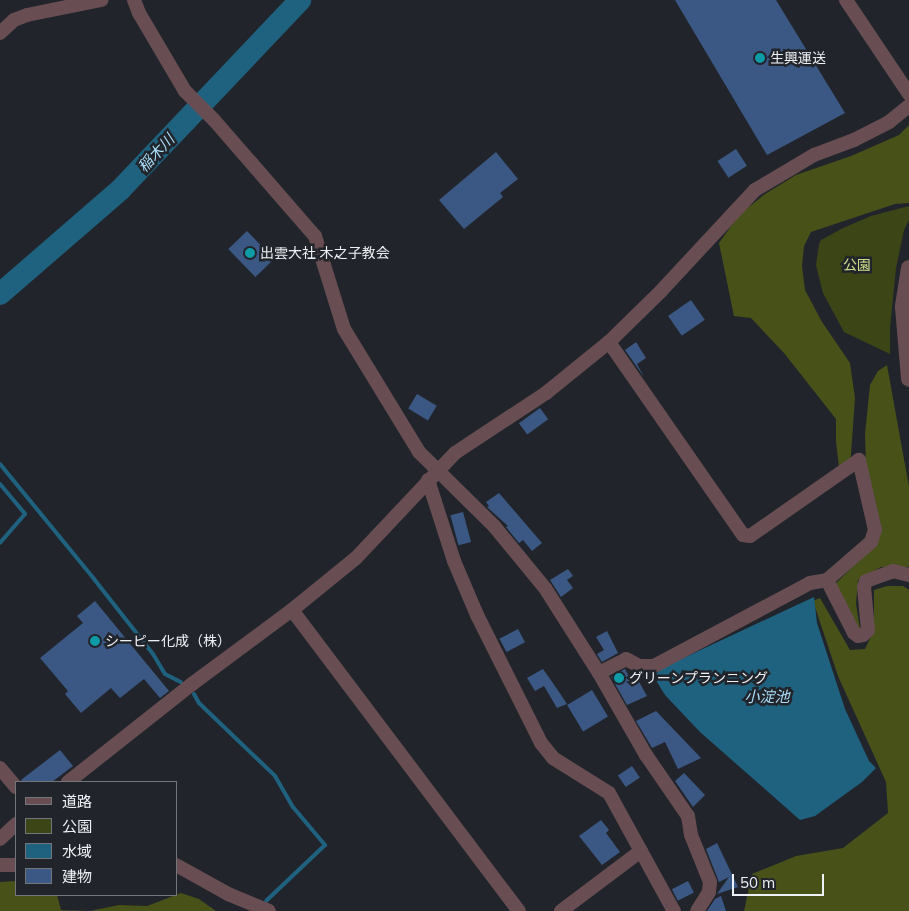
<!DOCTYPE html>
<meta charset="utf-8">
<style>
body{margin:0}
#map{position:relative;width:909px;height:911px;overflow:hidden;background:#21252b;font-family:Mulish,"Noto Sans JP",sans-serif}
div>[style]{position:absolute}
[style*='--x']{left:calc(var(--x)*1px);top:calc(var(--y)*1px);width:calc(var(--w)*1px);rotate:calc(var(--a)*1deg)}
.green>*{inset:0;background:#3c4516}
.forest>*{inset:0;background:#475118}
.water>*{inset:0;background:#1f627f}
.stream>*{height:4px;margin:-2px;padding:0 2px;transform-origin:2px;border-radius:2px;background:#1f627f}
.river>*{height:22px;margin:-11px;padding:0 11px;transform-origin:11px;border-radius:11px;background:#1f627f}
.building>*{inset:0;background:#3b5884;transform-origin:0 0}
.minor>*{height:14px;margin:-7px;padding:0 7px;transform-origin:7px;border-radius:7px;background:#684e52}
.tertiary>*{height:16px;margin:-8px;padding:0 8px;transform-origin:8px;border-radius:8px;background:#684e52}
.dots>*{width:14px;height:14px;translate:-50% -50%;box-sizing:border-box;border:2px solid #21252b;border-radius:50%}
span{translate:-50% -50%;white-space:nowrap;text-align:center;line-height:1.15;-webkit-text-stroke:5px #21252b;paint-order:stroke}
.poi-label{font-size:14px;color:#eef1f5}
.left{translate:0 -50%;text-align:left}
.park-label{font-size:14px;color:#cee08b}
.water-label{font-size:15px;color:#aadffa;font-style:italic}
.legend{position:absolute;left:15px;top:781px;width:162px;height:115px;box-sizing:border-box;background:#21252b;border:1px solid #73777c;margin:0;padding:6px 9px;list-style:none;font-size:15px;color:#eef1f5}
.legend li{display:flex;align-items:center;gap:10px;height:25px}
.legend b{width:25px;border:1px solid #73777c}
.scale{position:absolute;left:732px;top:874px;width:92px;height:22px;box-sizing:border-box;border:2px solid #eef1f5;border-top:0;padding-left:6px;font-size:15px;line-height:18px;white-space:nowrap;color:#eef1f5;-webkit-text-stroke:4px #21252b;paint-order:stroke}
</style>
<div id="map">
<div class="green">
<i style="clip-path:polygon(909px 206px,909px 220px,904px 230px,896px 268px,890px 328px,890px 354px,844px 332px,823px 293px,816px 265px,819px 244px,821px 240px,843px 228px,871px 216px)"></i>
</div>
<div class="forest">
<i style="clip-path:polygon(909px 125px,909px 203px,895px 204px,811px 232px,804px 246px,802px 266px,805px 290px,822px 322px,850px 363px,855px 398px,850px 468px,839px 467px,836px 442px,836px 419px,784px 353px,751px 318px,734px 316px,719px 243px,739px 215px,765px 194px,796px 175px,851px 156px,899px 135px)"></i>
<i style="clip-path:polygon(887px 365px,909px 487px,909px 567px,881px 567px,858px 580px,856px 604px,860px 629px,855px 627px,836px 583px,866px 554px,881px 527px,866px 465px,865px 434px,870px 385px,878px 371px)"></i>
<i style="clip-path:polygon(887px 586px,903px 586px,909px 590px,909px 911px,744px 911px,752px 874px,796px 856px,843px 848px,888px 813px,886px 782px,838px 676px,813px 601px,820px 598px,850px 650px,865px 649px,874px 630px,874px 590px)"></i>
<i style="clip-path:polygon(16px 881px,16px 895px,57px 895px,61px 910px,90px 911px,119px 905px,147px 906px,181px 893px,199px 899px,216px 911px,0 911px,0 882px)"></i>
</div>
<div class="water">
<i style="clip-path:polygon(814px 597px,817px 623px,845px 709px,869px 761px,876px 768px,862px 782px,815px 816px,800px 820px,700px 732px,665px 695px,657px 682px,655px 675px,662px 668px)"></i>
</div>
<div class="stream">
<i style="--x:0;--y:464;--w:149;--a:50.7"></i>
<i style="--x:94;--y:579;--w:95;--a:51.8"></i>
<i style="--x:153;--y:654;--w:23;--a:59"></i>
<i style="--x:165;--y:674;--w:18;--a:27"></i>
<i style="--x:0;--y:484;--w:39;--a:50"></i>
<i style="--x:25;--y:514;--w:38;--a:131"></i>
<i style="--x:194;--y:694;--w:10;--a:61"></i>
<i style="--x:199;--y:703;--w:105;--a:43.8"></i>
<i style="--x:275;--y:776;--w:36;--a:60"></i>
<i style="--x:293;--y:807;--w:50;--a:49.9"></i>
<i style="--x:325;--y:845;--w:81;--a:136.5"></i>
</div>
<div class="river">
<i style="--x:0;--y:294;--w:159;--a:-40.9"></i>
<i style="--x:120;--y:190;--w:262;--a:-46.5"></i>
</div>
<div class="building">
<i style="clip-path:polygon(675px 0,776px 0,845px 113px,767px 155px)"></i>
<i style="left:736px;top:149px;width:20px;height:22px;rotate:57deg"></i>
<i style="clip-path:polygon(496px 152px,518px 179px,500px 193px,503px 197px,464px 229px,439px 200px)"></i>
<i style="left:247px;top:231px;width:39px;height:26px;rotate:46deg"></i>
<i style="left:691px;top:300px;width:24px;height:28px;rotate:55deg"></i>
<i style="clip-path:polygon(636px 342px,646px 358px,637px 364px,644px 377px,625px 350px)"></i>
<i style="left:417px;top:394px;width:23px;height:17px;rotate:31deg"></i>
<i style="left:540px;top:408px;width:14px;height:26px;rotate:54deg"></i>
<i style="clip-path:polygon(499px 493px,542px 543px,532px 551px,523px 540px,519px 543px,506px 527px,508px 526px,487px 507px,489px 506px,486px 502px)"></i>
<i style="left:463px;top:512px;width:31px;height:13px;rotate:75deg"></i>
<i style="clip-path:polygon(568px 569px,573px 576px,567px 580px,573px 588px,561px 597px,550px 580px)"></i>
<i style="clip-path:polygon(95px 601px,169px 691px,160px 698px,144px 679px,120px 698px,111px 688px,81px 713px,65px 694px,68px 691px,40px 658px,83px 623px,77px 616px)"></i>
<i style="left:518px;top:629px;width:15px;height:21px;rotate:62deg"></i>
<i style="clip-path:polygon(607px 631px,618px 653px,602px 662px,597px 654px,604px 650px,596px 637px)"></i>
<i style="clip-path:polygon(543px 669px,557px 689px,567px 704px,557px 708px,544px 686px,535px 691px,527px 678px)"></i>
<i style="clip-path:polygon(625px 669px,632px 683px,638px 680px,647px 696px,627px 705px,611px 677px)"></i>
<i style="left:592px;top:690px;width:31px;height:29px;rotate:59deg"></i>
<i style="clip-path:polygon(656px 711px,680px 736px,701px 758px,678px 769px,665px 742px,652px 748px,636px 721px)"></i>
<i style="clip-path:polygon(60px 750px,73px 766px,52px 782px,23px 782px,21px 780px)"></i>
<i style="left:632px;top:766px;width:14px;height:17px;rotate:56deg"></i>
<i style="clip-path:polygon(684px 773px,705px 795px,693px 807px,675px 781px)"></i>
<i style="clip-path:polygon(601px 820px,609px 830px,606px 833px,620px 852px,602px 865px,579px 836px)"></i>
<i style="clip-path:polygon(717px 843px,738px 887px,717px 894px,729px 877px,719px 882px,706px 849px)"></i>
<i style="left:688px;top:881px;width:13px;height:18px;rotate:63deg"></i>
<i style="clip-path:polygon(721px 896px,726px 911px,707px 911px,715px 899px)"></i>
</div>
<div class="minor">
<i style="--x:134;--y:0;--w:14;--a:69"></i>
<i style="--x:139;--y:13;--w:91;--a:59.5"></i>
<i style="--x:185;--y:91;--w:41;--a:45"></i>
<i style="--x:214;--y:120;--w:154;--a:49"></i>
<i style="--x:315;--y:236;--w:97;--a:72.7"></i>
<i style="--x:344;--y:329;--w:144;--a:58.6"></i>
<i style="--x:419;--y:452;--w:105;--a:44.6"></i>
<i style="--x:494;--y:526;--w:80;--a:50.6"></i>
<i style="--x:545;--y:588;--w:101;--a:57.6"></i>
<i style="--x:599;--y:673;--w:95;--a:60.2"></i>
<i style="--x:646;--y:755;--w:74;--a:55.5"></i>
<i style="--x:688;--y:816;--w:19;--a:81"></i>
<i style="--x:691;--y:835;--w:51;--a:68"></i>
<i style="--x:710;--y:882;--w:10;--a:96"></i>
<i style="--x:709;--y:892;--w:22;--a:122"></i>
<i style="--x:846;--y:0;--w:113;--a:56.2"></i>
<i style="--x:0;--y:33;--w:19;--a:-43"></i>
<i style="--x:14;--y:20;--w:14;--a:-21"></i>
<i style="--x:27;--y:15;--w:76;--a:-11.5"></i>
<i style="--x:428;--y:480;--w:85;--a:72.2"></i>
<i style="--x:454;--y:561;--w:59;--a:66.9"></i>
<i style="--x:477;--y:615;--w:143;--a:63.4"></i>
<i style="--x:541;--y:743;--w:19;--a:51"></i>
<i style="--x:553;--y:758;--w:66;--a:32"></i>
<i style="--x:609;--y:793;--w:135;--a:61.2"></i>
<i style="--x:827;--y:580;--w:59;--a:63"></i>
<i style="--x:854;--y:633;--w:5;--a:37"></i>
<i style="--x:858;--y:636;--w:5;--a:-11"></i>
<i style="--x:863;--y:635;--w:7;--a:-45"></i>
<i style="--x:868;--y:630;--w:43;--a:-95.3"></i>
<i style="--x:864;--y:587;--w:6;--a:-72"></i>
<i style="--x:866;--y:581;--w:29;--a:-20"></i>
<i style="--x:893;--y:571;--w:16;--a:14"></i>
<i style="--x:292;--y:610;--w:377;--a:53"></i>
<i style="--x:599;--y:673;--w:30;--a:-27"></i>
<i style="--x:626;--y:659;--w:15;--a:28"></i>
<i style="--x:639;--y:666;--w:15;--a:0"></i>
<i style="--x:654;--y:666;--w:177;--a:-28"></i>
<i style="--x:810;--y:583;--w:17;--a:-10"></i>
<i style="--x:827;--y:580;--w:58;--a:-40.8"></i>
<i style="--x:871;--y:542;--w:13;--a:-72"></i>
<i style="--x:875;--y:530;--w:72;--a:-102.9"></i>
<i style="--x:859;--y:460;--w:133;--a:145.1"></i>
<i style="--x:750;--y:536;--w:7;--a:-172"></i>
<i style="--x:743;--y:535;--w:235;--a:-124.8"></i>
<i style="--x:0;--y:768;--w:25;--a:50"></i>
<i style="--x:68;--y:782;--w:158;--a:-38.3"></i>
<i style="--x:192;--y:684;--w:124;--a:-36.5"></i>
<i style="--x:292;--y:610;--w:82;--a:-39.1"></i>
<i style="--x:356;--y:558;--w:144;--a:-46.7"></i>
<i style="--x:455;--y:453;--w:109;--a:-33.4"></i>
<i style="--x:546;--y:393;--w:81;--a:-39"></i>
<i style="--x:609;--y:342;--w:73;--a:-44.4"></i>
<i style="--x:661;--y:291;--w:138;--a:-47.1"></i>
<i style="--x:755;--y:190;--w:69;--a:-30.7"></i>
<i style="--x:814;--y:155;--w:43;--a:-20.6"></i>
<i style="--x:854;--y:140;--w:39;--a:-27"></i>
<i style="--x:889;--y:122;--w:26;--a:-39"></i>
<i style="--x:0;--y:839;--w:22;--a:-43"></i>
<i style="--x:0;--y:865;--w:16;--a:0"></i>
<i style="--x:176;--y:865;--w:60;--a:29.1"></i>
<i style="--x:228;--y:894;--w:44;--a:22.5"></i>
<i style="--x:561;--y:911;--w:100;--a:-36.9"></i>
</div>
<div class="tertiary">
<i style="--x:909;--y:268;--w:39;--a:99"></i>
<i style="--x:903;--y:307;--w:72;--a:85.2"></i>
</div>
<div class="dots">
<i style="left:760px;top:58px;background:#0f9aa8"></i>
<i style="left:250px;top:253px;background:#0f9aa8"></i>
<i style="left:95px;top:641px;background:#0f9aa8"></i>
<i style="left:619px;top:678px;background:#0f9aa8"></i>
</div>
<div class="poi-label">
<span class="left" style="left:770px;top:58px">生興運送</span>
<span class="left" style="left:260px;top:253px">出雲大社 木之子教会</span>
<span class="left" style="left:105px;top:641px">シーピー化成（株）</span>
<span class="left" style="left:629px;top:678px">グリーンプランニング</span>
</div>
<div class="park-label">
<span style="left:857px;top:265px">公園</span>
</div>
<div class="water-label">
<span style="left:156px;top:153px;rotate:-47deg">稲木川</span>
<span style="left:767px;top:697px">小淀池</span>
</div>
<ul class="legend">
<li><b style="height:6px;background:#684e52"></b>道路</li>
<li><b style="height:14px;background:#3c4516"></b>公園</li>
<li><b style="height:14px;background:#1f627f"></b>水域</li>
<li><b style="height:14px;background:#3b5884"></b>建物</li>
</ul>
<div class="scale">50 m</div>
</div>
